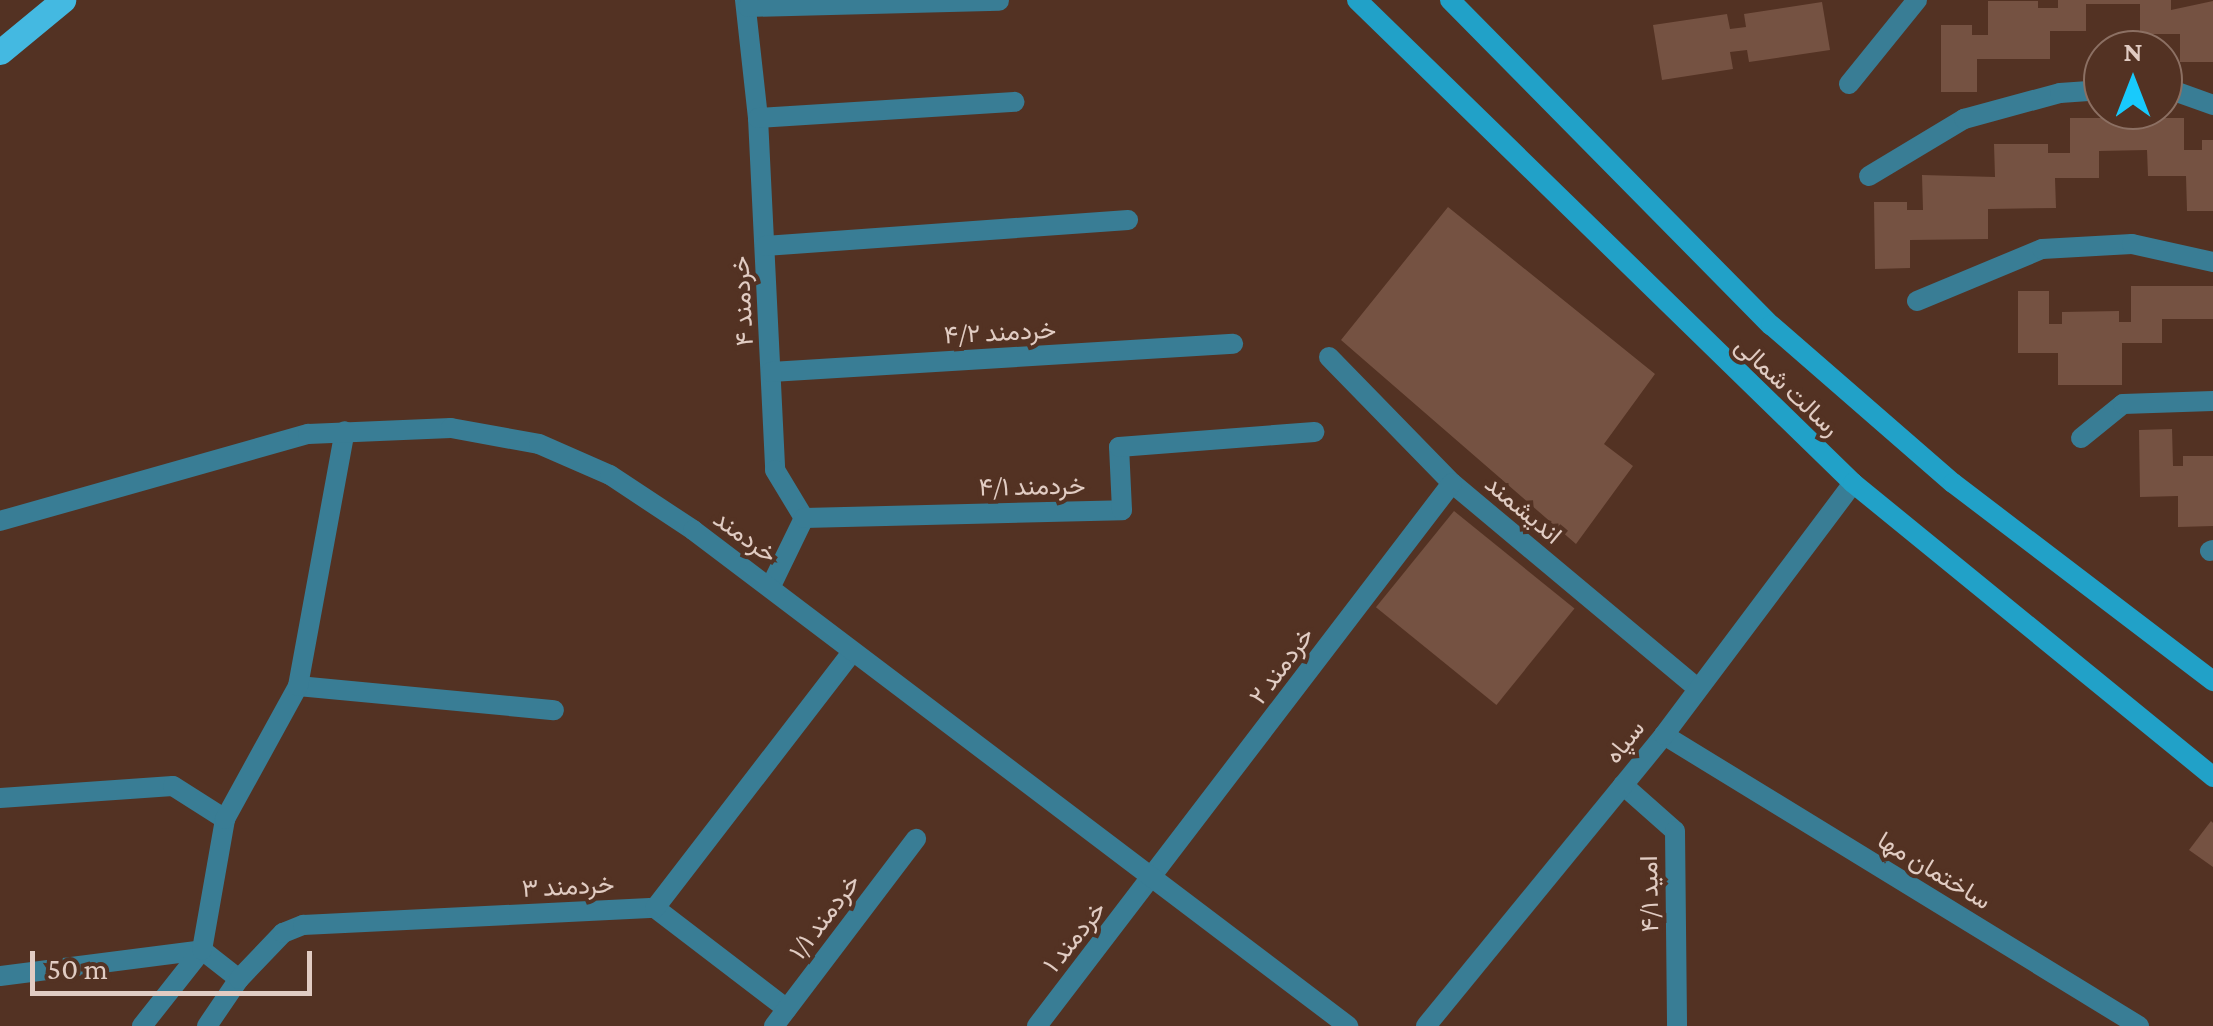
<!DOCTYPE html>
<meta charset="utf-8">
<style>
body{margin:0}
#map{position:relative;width:2213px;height:1026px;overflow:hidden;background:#533223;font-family:"Crimson Pro",Vazirmatn,serif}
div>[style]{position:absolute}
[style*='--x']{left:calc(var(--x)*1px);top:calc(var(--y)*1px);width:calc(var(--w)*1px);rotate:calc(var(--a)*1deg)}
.building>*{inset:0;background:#755242;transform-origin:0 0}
.minor>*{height:20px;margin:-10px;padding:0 10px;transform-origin:10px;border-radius:10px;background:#397d95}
.tertiary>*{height:20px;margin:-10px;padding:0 10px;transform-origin:10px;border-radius:10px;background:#397d95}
.secondary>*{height:20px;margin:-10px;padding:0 10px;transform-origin:10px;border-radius:10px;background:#21a1c8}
.primary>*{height:25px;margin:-12.5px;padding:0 12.5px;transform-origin:12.5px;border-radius:12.5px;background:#44b9e1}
span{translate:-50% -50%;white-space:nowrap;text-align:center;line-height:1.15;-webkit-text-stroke:8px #533223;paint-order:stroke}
.street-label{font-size:25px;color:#e1ccc3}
.north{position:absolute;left:2083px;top:30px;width:100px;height:100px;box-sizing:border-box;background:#533223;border:2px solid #8c7063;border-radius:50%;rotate:0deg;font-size:28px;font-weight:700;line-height:40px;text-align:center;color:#e1ccc3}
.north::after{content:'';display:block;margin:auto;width:35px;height:45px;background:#18cafc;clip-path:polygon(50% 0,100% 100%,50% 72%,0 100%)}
.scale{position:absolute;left:30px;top:951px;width:282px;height:45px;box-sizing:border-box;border:5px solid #e1ccc3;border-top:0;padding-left:12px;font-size:30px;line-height:35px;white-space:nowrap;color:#e1ccc3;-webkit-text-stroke:8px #533223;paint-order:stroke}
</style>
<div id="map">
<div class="building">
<i style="clip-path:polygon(2058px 0,2171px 0,2171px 10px,2213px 1px,2213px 62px,2180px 62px,2180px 34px,2140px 34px,2140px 4px,2086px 4px,2086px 31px,2050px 31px,2050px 59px,1977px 59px,1977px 92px,1941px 92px,1941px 25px,1972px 25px,1972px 35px,1988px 35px,1988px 1px,2038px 1px,2038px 8px,2058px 8px)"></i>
<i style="clip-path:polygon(1822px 2px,1830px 50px,1749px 62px,1747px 50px,1730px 52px,1733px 69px,1662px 80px,1653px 25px,1727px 14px,1730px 29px,1746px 27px,1744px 14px)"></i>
<i style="clip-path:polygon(2070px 118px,2184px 118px,2184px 150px,2202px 150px,2202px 140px,2213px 140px,2213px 211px,2187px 211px,2186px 176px,2148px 176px,2147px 150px,2099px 151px,2099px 178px,2055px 178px,2056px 208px,1988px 209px,1988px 239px,1910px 240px,1910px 268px,1875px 269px,1874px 202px,1907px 202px,1907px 210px,1923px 210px,1922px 175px,1995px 177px,1994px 144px,2048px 144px,2048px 153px,2070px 153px)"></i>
<i style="clip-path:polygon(1448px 207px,1655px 374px,1604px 444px,1633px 466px,1576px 544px,1341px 340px)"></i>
<i style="clip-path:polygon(2131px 286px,2213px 286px,2213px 319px,2162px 319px,2162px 343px,2122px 343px,2122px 385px,2058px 385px,2058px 353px,2018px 353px,2018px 291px,2049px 291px,2049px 324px,2062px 324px,2062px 312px,2119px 311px,2119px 322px,2131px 322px)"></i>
<i style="clip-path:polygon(2172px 429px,2173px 466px,2183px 466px,2183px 456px,2213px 456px,2213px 526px,2178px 527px,2178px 496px,2140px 497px,2139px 430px)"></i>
<i style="left:1454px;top:511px;width:155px;height:124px;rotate:39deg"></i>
<i style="clip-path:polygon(2211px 821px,2213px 823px,2213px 867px,2189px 850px)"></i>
</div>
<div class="minor">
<i style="--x:745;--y:0;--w:119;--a:83.7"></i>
<i style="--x:758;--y:118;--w:352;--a:87.2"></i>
<i style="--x:775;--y:470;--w:56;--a:58.9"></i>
<i style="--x:804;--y:518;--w:76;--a:115.9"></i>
<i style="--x:748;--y:7;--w:251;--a:-1.4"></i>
<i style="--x:1849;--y:84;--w:108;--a:-51"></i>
<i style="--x:2163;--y:87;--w:53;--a:19.8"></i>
<i style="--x:758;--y:118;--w:257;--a:-3.6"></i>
<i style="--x:1869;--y:176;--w:111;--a:-31"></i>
<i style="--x:1964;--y:119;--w:99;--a:-15.2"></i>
<i style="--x:2060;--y:93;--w:43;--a:-4"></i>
<i style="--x:765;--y:246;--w:364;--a:-4.1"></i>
<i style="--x:1917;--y:301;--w:135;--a:-22.6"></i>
<i style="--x:2042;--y:249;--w:90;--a:-3.2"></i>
<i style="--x:2132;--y:244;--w:83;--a:12.5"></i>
<i style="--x:1329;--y:357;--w:176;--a:45.7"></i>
<i style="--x:1452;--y:483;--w:319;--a:39.9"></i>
<i style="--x:771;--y:372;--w:463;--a:-3.5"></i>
<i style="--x:2081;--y:438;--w:54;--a:-39"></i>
<i style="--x:2123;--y:404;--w:90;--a:-1.9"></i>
<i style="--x:804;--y:518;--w:318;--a:-1.4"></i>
<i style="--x:1122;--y:510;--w:63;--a:-92.7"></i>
<i style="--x:1119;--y:447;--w:196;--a:-4.4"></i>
<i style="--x:2210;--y:551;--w:3;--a:-18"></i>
<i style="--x:298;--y:686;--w:257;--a:5.4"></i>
<i style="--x:1623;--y:785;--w:69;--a:41.5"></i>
<i style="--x:1675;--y:831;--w:195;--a:89.4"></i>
<i style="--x:0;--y:798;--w:173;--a:-4"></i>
<i style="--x:173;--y:786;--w:62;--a:32.4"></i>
<i style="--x:655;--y:908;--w:166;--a:37.4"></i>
<i style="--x:0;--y:976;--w:204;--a:-7.3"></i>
<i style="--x:202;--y:950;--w:47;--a:38.1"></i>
<i style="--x:142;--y:1026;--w:97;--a:-51.7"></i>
<i style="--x:202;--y:950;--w:133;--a:-80"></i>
<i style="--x:225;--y:819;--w:152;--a:-61.2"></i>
<i style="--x:298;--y:686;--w:259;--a:-79.6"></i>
<i style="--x:207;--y:1026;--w:57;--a:-55.8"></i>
<i style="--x:239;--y:979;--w:64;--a:-46.3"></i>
<i style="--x:283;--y:933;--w:22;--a:-22"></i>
<i style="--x:303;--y:925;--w:352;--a:-2.8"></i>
<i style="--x:655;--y:908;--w:323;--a:-52.4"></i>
<i style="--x:774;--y:1026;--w:235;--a:-52.8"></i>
<i style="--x:1037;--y:1026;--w:683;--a:-52.61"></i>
</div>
<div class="tertiary">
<i style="--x:0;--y:521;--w:320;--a:-15.8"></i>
<i style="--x:308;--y:434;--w:143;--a:-2.4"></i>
<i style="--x:451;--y:428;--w:89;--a:10.3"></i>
<i style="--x:539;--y:444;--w:77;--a:23.6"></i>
<i style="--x:610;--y:475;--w:100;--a:33.5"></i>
<i style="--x:693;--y:530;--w:822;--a:37.13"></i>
<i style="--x:1664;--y:735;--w:557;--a:31.49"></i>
<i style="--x:1426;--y:1026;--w:376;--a:-50.7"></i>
<i style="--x:1664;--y:735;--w:315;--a:-53.1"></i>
</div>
<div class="secondary">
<i style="--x:1357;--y:0;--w:692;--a:44.24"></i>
<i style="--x:1853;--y:483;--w:465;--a:39.2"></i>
<i style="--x:1450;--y:0;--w:457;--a:45.4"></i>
<i style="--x:1771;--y:325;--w:241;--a:41"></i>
<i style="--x:1953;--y:483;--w:327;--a:37.3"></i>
</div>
<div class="primary">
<i style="--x:0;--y:52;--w:82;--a:-39.5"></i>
</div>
<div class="street-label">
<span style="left:743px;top:301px;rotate:-93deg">خردمند ۴</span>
<span style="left:1000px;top:333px;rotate:-3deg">خردمند ۴/۲</span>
<span style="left:1787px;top:387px;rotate:43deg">رسالت شمالی</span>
<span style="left:1032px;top:487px;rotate:-1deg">خردمند ۴/۱</span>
<span style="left:1523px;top:510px;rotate:40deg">اندیشمند</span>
<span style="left:745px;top:537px;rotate:36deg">خردمند</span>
<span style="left:1282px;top:666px;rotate:-53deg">خردمند ۲</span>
<span style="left:1625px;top:742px;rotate:-51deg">سپاه</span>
<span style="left:1934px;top:871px;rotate:31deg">ساختمان مها</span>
<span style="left:568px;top:887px;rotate:-3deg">خردمند ۳</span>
<span style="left:1650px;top:894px;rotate:-91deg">امید ۴/۱</span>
<span style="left:825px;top:917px;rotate:-53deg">خردمند ۱/۱</span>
<span style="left:1075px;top:937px;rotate:-51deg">خردمند ۱</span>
</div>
<div class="north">N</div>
<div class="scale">50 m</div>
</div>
